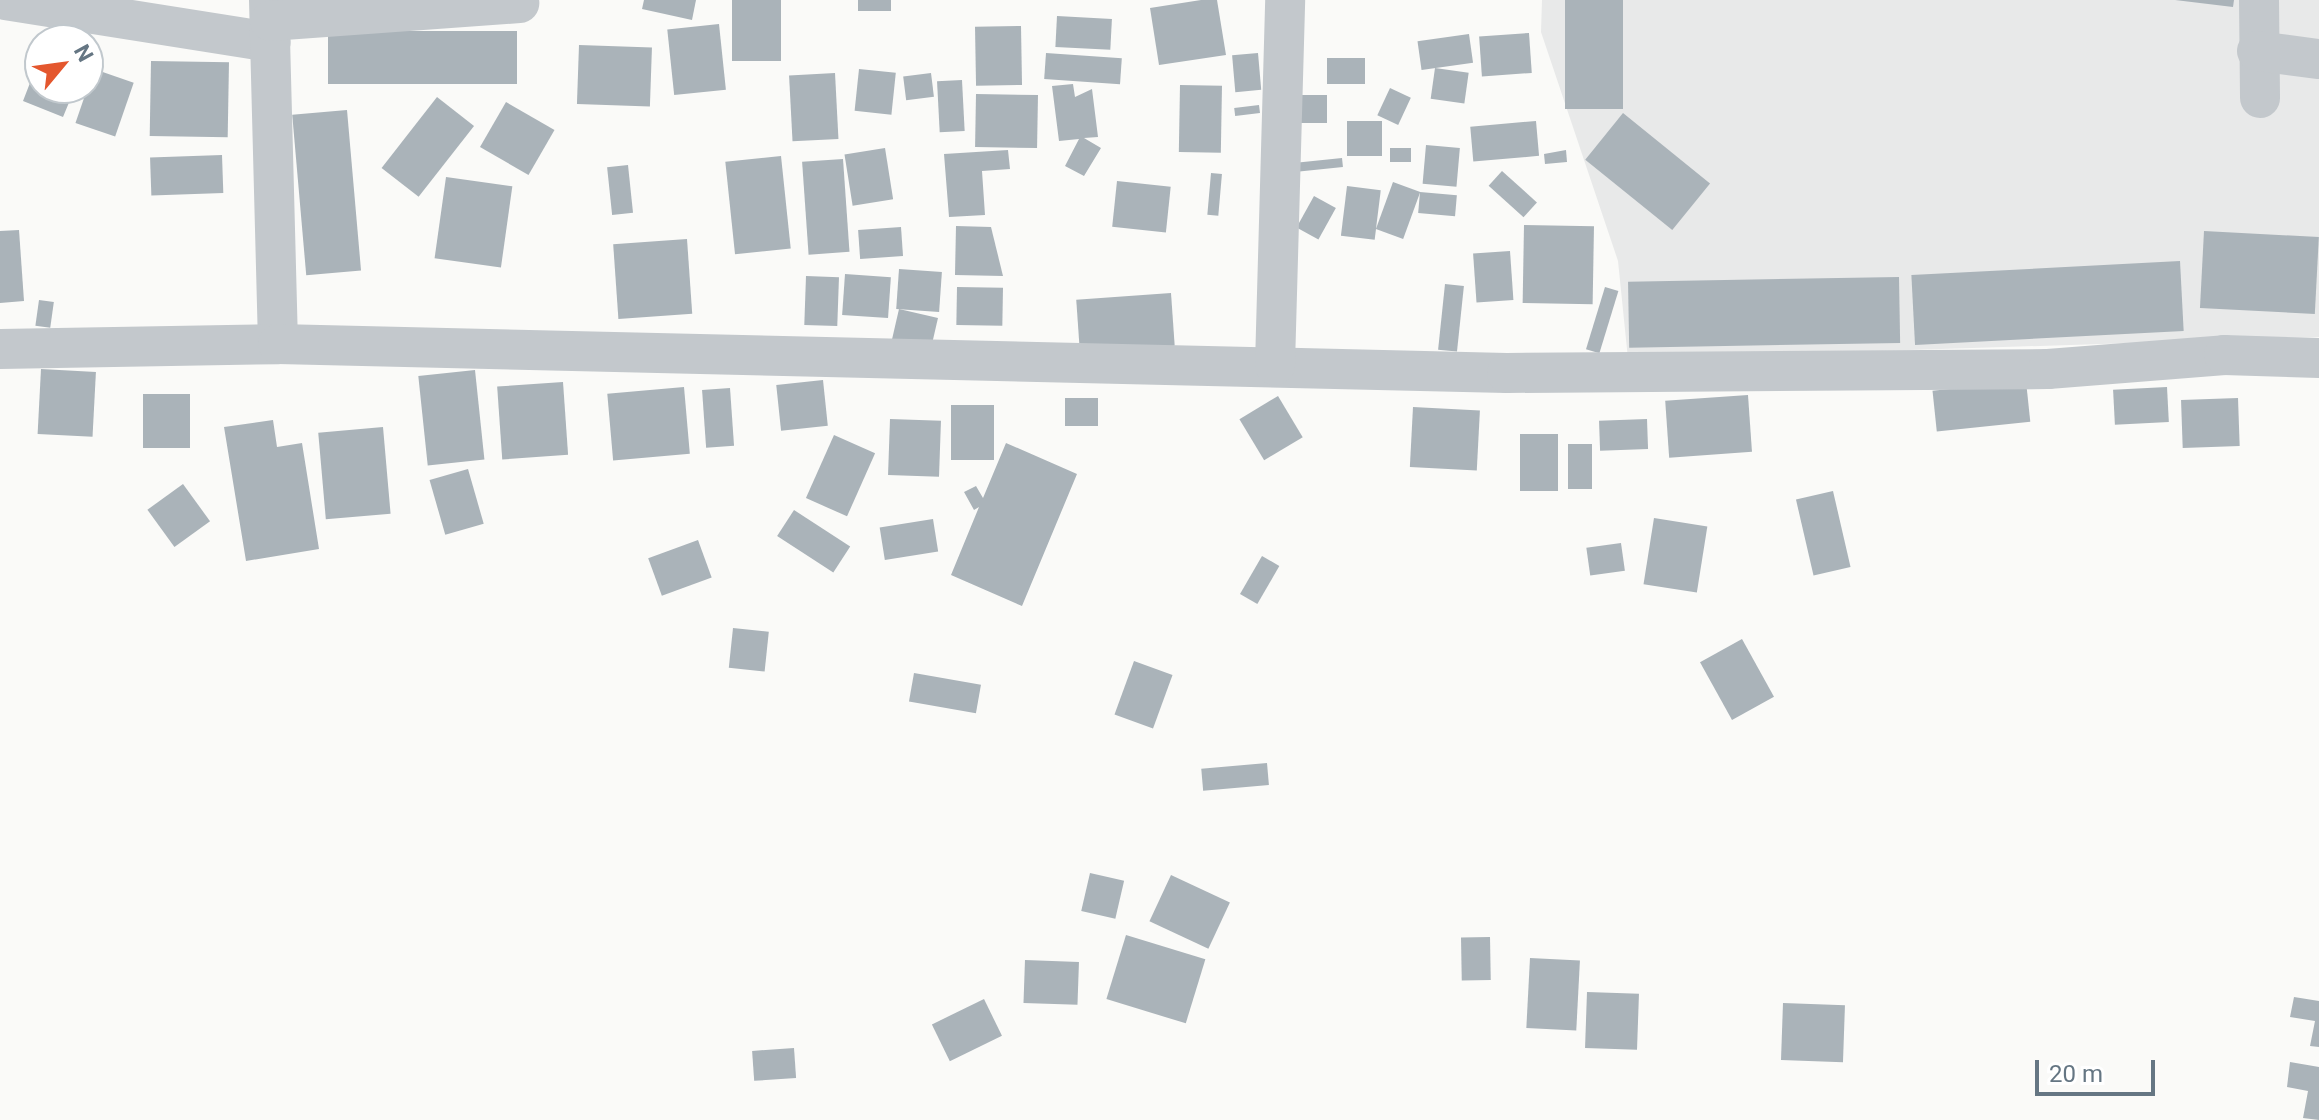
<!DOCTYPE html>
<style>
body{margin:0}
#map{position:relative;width:2319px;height:1120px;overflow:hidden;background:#fafaf8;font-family:Roboto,sans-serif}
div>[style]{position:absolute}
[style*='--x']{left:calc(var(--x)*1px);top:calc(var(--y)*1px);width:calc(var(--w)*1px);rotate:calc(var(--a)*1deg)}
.built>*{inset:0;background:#e8e9e9}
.building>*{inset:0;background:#aab3b9;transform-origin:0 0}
.minor>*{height:40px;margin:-20px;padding:0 20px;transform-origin:20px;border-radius:20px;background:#c3c8cc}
span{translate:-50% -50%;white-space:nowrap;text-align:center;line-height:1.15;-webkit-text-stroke:8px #fff;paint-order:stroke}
.north{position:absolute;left:24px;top:24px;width:80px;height:80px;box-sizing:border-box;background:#fff;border:2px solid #c1c8cd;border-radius:50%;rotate:61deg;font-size:22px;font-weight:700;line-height:32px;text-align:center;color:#657683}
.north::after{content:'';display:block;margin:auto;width:28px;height:36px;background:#e4572e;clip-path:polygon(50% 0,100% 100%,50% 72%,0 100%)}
.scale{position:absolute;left:2035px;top:1060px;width:120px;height:36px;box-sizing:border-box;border:4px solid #657683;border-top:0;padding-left:10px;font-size:24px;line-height:28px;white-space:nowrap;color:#657683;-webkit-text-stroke:6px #fff;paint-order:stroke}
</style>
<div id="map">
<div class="built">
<i style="clip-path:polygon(1542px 0,2319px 0,2319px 337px,1628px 359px,1618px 261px,1541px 32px)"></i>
</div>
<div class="building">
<i style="clip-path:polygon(644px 0,696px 0,692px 20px,642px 9px)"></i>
<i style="left:732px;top:0;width:49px;height:61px"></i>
<i style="left:858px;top:0;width:33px;height:11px"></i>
<i style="clip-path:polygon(1201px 0,1217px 0,1226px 55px,1159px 65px,1150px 8px)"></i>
<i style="left:1565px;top:0;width:58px;height:109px"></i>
<i style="clip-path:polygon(2175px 0,2234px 0,2233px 7px)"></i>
<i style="left:1057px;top:16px;width:55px;height:31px;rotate:3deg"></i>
<i style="left:719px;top:24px;width:66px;height:52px;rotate:84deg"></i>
<i style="left:1021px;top:26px;width:59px;height:46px;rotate:89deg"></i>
<i style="left:517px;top:31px;width:53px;height:189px;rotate:90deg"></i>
<i style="left:1529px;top:33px;width:40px;height:50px;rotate:86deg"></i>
<i style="left:1469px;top:34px;width:29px;height:52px;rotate:82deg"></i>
<i style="left:579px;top:45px;width:73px;height:59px;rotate:2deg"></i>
<i style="left:1046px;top:53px;width:76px;height:26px;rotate:4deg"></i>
<i style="left:1258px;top:53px;width:37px;height:26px;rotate:85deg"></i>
<i style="clip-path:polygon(40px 57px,40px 88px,75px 88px,63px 117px,23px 101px)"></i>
<i style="left:1327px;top:58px;width:38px;height:26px"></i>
<i style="left:151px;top:61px;width:78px;height:75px;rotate:1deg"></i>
<i style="left:1435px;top:68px;width:34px;height:31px;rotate:8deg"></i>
<i style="left:94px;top:69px;width:42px;height:57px;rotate:19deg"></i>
<i style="left:859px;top:69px;width:37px;height:42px;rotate:6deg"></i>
<i style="left:835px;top:73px;width:66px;height:46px;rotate:87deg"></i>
<i style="left:931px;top:73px;width:24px;height:28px;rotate:83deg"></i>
<i style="left:962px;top:80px;width:51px;height:25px;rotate:87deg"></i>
<i style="clip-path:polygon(1073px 84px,1075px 97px,1092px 89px,1098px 137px,1084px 138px,1101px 148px,1084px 176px,1065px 166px,1079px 139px,1059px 141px,1052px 86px)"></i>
<i style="left:1180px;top:85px;width:42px;height:67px;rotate:1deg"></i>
<i style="left:1390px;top:88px;width:23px;height:30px;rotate:25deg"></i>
<i style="left:976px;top:94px;width:62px;height:53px;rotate:1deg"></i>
<i style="left:1285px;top:95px;width:42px;height:28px"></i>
<i style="left:437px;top:97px;width:47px;height:90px;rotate:38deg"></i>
<i style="left:506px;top:102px;width:56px;height:52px;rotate:30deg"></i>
<i style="left:1259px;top:105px;width:8px;height:25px;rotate:83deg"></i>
<i style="left:347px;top:110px;width:161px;height:55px;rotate:85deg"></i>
<i style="left:1623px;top:113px;width:112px;height:60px;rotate:39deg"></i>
<i style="left:1347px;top:121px;width:35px;height:35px"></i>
<i style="left:1536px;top:121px;width:35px;height:66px;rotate:85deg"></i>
<i style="left:1426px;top:145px;width:34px;height:39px;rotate:5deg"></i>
<i style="left:885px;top:148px;width:52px;height:41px;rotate:81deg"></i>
<i style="left:1390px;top:148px;width:21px;height:14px"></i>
<i style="clip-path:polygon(1008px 150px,1010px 169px,982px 171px,985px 215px,949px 217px,944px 154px)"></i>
<i style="clip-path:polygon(1566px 150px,1567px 162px,1545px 164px,1544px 154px)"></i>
<i style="left:222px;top:155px;width:38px;height:72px;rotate:88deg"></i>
<i style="left:781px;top:156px;width:93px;height:56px;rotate:84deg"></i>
<i style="left:1342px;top:158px;width:9px;height:56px;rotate:84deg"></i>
<i style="left:843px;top:159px;width:93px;height:41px;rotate:86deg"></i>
<i style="left:628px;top:165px;width:48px;height:21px;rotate:84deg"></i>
<i style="left:1502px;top:171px;width:47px;height:20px;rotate:42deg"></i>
<i style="left:1211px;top:173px;width:11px;height:42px;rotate:5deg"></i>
<i style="left:446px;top:177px;width:67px;height:82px;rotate:8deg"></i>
<i style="left:1117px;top:181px;width:54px;height:46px;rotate:6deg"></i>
<i style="left:1393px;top:182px;width:29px;height:50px;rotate:20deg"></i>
<i style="left:1347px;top:186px;width:34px;height:50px;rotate:7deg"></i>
<i style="left:1420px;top:192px;width:37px;height:21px;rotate:5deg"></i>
<i style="left:1314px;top:196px;width:25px;height:36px;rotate:29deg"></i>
<i style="left:1524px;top:225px;width:70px;height:78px;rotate:1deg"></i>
<i style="clip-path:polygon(956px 226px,991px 227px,1003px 276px,955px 275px)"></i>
<i style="left:901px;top:227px;width:29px;height:43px;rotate:86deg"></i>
<i style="clip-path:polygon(19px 230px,24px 301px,0 303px,0 231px)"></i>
<i style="left:2204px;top:231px;width:115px;height:77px;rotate:3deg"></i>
<i style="left:687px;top:239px;width:75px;height:74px;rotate:86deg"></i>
<i style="left:1510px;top:251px;width:49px;height:37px;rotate:86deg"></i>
<i style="left:2180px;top:261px;width:70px;height:269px;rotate:87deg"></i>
<i style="left:899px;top:269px;width:43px;height:40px;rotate:4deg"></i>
<i style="left:845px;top:274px;width:46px;height:41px;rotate:4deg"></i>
<i style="left:806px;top:276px;width:33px;height:49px;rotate:2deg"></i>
<i style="left:1899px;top:277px;width:66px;height:271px;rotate:89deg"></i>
<i style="left:1445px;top:284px;width:19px;height:66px;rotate:6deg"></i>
<i style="left:957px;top:287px;width:46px;height:38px;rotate:1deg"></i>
<i style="left:1605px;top:287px;width:14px;height:65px;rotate:17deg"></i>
<i style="left:1171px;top:293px;width:53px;height:95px;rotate:86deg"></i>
<i style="left:39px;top:300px;width:15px;height:26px;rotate:8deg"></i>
<i style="left:899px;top:309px;width:40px;height:34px;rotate:13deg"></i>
<i style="left:41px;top:369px;width:55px;height:65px;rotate:3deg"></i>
<i style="left:475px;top:370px;width:90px;height:57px;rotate:84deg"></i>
<i style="left:823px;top:380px;width:46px;height:47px;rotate:84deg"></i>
<i style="left:2026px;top:381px;width:41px;height:94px;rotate:84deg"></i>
<i style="left:563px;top:382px;width:73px;height:66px;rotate:86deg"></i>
<i style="left:684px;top:387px;width:67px;height:77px;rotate:85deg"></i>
<i style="left:2167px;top:387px;width:35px;height:54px;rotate:87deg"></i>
<i style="left:730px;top:388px;width:58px;height:28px;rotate:86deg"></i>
<i style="left:143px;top:394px;width:47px;height:54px"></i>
<i style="left:1748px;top:395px;width:57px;height:83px;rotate:86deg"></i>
<i style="left:1278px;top:396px;width:48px;height:45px;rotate:59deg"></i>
<i style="left:1065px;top:398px;width:33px;height:28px"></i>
<i style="left:2238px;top:398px;width:48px;height:57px;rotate:88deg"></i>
<i style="left:951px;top:405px;width:43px;height:55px"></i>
<i style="left:1413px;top:407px;width:67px;height:60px;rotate:3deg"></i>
<i style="left:890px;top:419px;width:51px;height:56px;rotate:2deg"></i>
<i style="left:1647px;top:419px;width:30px;height:48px;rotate:88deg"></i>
<i style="clip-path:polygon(273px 420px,277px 447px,302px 443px,319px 549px,246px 561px,224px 427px)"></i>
<i style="left:383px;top:427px;width:87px;height:65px;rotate:85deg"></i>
<i style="left:1520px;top:434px;width:38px;height:57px"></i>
<i style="left:834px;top:435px;width:45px;height:69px;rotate:24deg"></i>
<i style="clip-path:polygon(1006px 443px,1077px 474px,1022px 606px,951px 575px,979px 507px,974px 510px,964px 492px,976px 486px,983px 498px)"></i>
<i style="left:1568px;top:444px;width:24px;height:45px"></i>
<i style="left:468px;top:469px;width:57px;height:40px;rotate:74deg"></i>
<i style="left:183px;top:484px;width:46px;height:44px;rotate:54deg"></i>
<i style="left:1833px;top:491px;width:78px;height:38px;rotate:77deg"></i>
<i style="left:794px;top:510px;width:67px;height:31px;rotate:33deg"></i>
<i style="left:1654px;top:518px;width:54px;height:67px;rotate:9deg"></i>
<i style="left:933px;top:519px;width:33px;height:54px;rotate:81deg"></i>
<i style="left:698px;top:540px;width:40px;height:53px;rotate:70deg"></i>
<i style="left:1621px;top:543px;width:28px;height:35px;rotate:82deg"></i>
<i style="left:1262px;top:556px;width:20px;height:44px;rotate:30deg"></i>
<i style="left:733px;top:628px;width:36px;height:40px;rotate:6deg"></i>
<i style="left:1742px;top:639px;width:66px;height:48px;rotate:61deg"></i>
<i style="left:1134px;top:661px;width:41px;height:57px;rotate:20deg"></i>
<i style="left:914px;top:673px;width:68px;height:29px;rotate:10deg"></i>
<i style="left:1267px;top:763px;width:22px;height:66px;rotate:85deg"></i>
<i style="left:1090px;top:873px;width:35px;height:39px;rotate:13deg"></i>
<i style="left:1171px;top:875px;width:65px;height:51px;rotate:25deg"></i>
<i style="left:1126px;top:935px;width:83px;height:67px;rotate:17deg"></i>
<i style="left:1490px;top:937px;width:43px;height:29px;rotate:89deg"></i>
<i style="left:1530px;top:958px;width:50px;height:70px;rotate:3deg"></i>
<i style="left:1025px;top:960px;width:54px;height:43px;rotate:2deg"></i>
<i style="left:1587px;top:992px;width:52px;height:56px;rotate:2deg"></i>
<i style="clip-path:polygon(2294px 997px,2319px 1001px,2319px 1047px,2310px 1046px,2315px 1021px,2290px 1017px)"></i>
<i style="left:984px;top:999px;width:41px;height:58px;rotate:64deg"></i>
<i style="left:1783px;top:1003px;width:62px;height:57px;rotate:2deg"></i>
<i style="left:794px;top:1048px;width:30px;height:42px;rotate:86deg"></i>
<i style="clip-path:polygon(2290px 1062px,2319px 1067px,2319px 1120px,2303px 1118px,2308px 1091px,2287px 1087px)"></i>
</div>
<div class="minor">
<i style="--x:5;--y:0;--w:269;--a:9"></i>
<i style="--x:269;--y:0;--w:344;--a:88.5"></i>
<i style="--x:2259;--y:0;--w:98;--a:89.4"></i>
<i style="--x:270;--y:21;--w:250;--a:-4.1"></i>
<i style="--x:2257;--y:51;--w:63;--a:7.4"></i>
<i style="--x:0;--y:349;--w:278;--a:-1"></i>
<i style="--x:278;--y:344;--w:1229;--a:1.35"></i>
<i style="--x:1507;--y:373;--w:541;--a:-0.42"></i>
<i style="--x:2048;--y:369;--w:177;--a:-4.5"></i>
<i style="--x:2224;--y:355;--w:95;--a:1.8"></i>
<i style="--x:1275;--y:365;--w:365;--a:-88.4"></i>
</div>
<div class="north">N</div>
<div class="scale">20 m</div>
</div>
